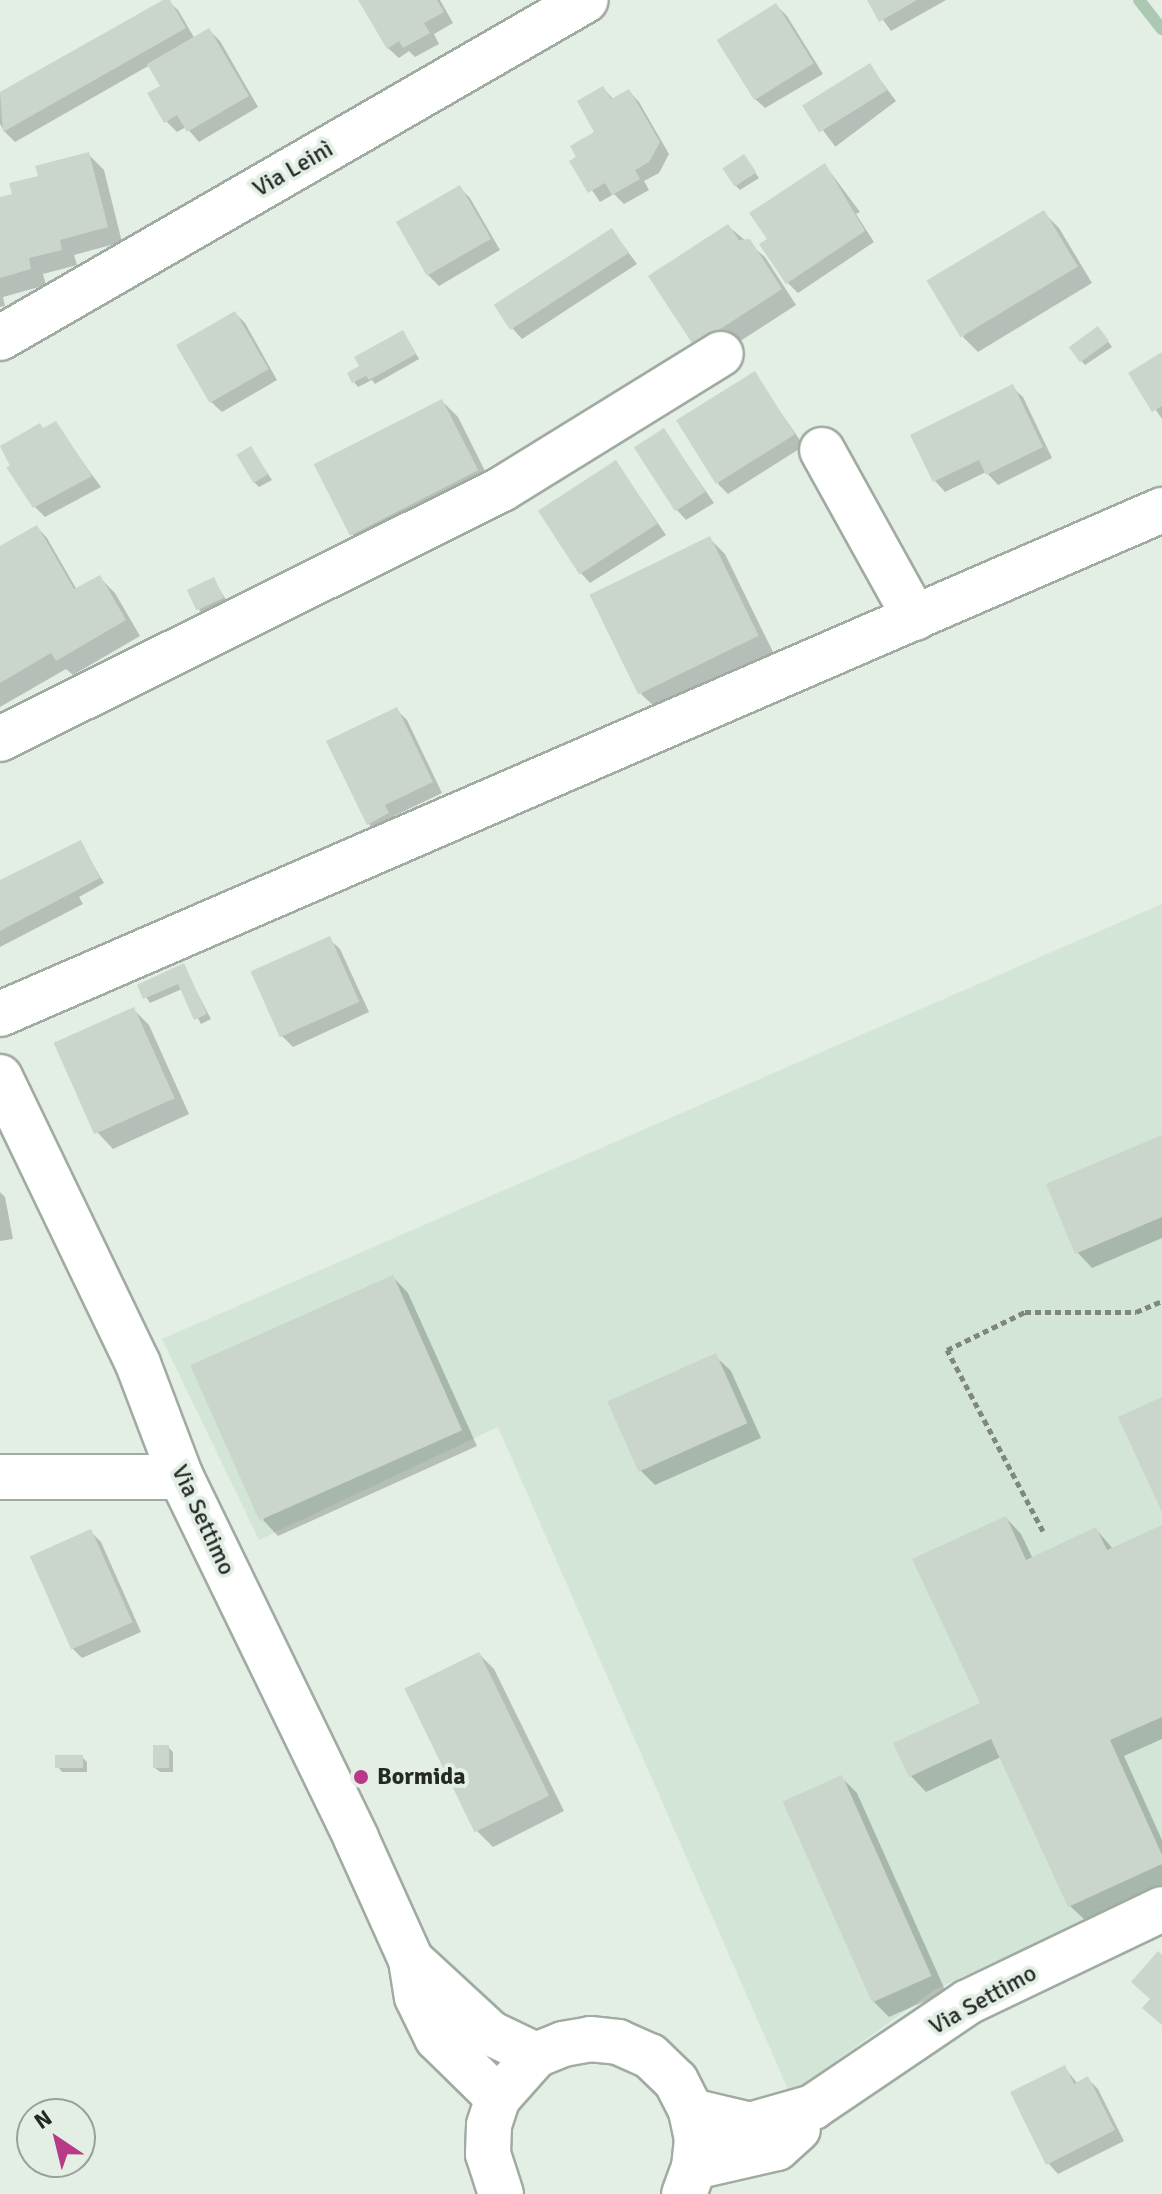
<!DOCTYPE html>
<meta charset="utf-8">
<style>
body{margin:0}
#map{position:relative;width:1162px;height:2194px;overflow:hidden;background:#e3efe5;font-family:Signika,sans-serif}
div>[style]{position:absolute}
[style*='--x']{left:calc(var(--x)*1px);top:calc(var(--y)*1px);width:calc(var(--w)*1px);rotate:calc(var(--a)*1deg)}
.built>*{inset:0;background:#d3e5d6}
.shadow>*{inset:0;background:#0003;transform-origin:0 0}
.stream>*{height:12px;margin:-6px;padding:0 6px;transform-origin:6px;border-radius:6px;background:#adc8b2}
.building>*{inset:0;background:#cad5cc;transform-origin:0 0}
.path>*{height:5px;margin-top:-2.5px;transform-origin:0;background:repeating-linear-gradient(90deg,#7f8780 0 6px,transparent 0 10px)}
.roads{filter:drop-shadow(2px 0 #a0aba2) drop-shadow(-2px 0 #a0aba2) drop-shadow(0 2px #a0aba2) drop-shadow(0 -2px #a0aba2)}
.minor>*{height:44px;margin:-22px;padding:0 22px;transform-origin:22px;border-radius:22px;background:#fff}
.dots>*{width:22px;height:22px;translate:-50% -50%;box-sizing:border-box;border:4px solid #e3efe5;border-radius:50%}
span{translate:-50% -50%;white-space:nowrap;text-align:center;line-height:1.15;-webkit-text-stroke:8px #e3efe5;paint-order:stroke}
.street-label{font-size:24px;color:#252926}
.poi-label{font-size:24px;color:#252926;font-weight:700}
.left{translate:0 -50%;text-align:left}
.north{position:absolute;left:16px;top:2098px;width:80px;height:80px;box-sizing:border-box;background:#e3efe5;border:2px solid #97a099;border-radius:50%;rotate:325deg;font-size:22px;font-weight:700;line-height:32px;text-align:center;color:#252926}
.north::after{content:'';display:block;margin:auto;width:28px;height:36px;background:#b83986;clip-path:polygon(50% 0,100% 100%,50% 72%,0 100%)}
</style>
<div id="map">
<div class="built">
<i style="clip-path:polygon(1162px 904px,1162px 1884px,934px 1990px,790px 2094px,498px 1427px,259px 1540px,162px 1339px)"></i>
</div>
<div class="shadow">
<i style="clip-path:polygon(167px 0,178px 10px,195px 39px,209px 30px,220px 41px,258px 107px,199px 142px,186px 127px,177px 132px,166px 121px,162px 86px,150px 65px,15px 142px,4px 131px,0 124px,0 95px)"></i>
<i style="clip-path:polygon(360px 0,440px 0,453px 23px,434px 34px,439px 44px,415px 57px,409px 51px,399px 58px,388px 48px)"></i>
<i style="clip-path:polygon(869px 0,946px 0,891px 31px)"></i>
<i style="clip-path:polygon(776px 5px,787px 16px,823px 74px,765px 108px,754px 98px)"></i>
<i style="left:869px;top:65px;width:45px;height:76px;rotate:53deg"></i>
<i style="clip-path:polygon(603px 88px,614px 100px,629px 91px,639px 102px,669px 154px,659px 173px,644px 181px,649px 190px,624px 204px,614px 194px,600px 202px,572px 161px,597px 133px)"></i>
<i style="clip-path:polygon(88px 154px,104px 170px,122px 242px,74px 255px,77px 265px,43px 274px,46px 285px,3px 297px,5px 306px,0 307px,0 199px,14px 195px)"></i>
<i style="clip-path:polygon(744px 157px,759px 178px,740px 190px,735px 185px)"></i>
<i style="clip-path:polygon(825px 165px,860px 212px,856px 214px,874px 242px,798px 293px,788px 283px,770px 240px)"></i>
<i style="clip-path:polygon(460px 188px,470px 198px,500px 250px,439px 286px,428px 275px)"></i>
<i style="clip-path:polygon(1043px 212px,1059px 228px,1092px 283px,978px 352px,963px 337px)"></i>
<i style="clip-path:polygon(728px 226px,765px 257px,796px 305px,711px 360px,695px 345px)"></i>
<i style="clip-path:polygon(612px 230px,637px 264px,522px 339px,512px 328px)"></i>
<i style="clip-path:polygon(235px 313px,245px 323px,277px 380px,222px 412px,211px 402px)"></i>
<i style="clip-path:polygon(1103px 334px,1112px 347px,1085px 365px,1081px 360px)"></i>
<i style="clip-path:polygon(407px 338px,419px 359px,375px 384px,372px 380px,358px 387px,354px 382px)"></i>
<i style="clip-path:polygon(1162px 354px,1162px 419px,1131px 374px)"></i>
<i style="clip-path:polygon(754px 374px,804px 446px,728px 494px,718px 484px)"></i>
<i style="clip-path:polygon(1012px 387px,1023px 397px,1052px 458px,998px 485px,986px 472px,945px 492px,935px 481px)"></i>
<i style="clip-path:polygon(442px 401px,458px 417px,492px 485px,366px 549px,351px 533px)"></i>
<i style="clip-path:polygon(55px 424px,101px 487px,45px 517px,35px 507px,44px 430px)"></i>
<i style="clip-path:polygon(664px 431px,714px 503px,686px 520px,676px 509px)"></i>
<i style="clip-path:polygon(251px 448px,272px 480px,259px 487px,254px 482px)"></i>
<i style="clip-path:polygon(616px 462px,666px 535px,590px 583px,580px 572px)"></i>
<i style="clip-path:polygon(37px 527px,47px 538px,77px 590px,99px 577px,115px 593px,140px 636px,73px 675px,66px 669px,0 707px,0 548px)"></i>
<i style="clip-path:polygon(709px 538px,725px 554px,773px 652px,657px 709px,641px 694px)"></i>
<i style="clip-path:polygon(213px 579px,228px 603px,204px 615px,199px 610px)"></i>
<i style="clip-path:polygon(396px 709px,407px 720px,442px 793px,394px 816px,398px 824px,379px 834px,368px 823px)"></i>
<i style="clip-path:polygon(80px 843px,104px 883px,79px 897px,83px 904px,0 947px,0 882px)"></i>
<i style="clip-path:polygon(329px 939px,340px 949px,369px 1012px,293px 1047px,282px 1036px)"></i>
<i style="clip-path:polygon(183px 966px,211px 1019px,201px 1024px,182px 989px,150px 1003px,139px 986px)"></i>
<i style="clip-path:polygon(133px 1009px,149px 1025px,189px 1114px,113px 1149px,98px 1133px,57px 1044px)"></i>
<i style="clip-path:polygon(1162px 1137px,1162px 1238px,1092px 1268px,1077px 1252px)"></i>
<i style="clip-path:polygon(0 1192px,5px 1197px,13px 1239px,0 1241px)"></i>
<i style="clip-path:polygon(393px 1277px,408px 1293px,477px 1446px,278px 1536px,263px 1520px)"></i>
<i style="clip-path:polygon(715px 1356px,731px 1371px,761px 1438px,655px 1485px,640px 1470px)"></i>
<i style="clip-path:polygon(1006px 1518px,1021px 1534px,1033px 1559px,1096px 1529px,1113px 1549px,1162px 1527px,1162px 1739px,1124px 1756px,1162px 1840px,1162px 1886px,1086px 1921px,1070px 1906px,1001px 1757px,926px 1792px,911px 1776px,896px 1744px,982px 1704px)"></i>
<i style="clip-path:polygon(90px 1531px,101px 1542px,141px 1632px,82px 1658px,72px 1648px)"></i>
<i style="clip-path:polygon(479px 1654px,494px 1669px,564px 1811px,493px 1847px,477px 1831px)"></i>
<i style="clip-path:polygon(168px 1747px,173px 1752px,173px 1772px,160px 1772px,155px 1768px)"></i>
<i style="clip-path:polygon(82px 1757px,87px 1762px,87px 1772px,62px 1772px,58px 1767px)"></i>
<i style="clip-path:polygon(841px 1777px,857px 1793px,946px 1992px,889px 2017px,874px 2002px)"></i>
<i style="clip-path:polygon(1064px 2067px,1078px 2084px,1088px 2079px,1098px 2089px,1124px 2141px,1058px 2174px,1048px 2163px)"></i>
</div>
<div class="stream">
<i style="--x:1139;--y:0;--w:37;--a:52"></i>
</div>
<div class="building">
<i style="clip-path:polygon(163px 0,170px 0,186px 28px,3px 132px,0 92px)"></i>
<i style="clip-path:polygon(358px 0,437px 0,444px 12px,424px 23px,430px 33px,403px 48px,399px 41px,387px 49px)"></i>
<i style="clip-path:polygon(867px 0,917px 0,879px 22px)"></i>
<i style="left:776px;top:3px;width:71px;height:70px;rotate:58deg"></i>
<i style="clip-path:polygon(209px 28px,249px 96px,187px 132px,177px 115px,164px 123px,147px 93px,160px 86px,147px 64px)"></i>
<i style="left:870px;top:63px;width:32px;height:80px;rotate:58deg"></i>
<i style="clip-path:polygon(603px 86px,611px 99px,629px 89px,660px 142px,649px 162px,635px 170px,640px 179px,612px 195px,605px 183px,588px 193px,569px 161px,576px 157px,570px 146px,594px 132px,577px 101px)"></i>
<i style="clip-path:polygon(89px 152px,108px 227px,60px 240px,62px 250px,29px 258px,31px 269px,0 278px,0 197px,12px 194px,9px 183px,38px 176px,35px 166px)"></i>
<i style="left:744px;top:154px;width:22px;height:26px;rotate:56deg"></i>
<i style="clip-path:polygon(825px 163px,865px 231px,786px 284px,759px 244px,767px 239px,749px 213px)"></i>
<i style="left:460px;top:185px;width:62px;height:74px;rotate:60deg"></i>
<i style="left:1044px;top:210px;width:66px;height:137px;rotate:59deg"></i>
<i style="clip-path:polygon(728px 224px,739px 240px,750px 239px,782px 289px,694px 346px,648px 276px)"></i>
<i style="left:612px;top:228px;width:30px;height:141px;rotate:57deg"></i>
<i style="left:235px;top:311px;width:67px;height:68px;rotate:60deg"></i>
<i style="left:1098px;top:326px;width:19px;height:36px;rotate:54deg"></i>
<i style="clip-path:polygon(403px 330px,416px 354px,369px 380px,366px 376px,352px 383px,347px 373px,359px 366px,354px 357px)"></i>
<i style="clip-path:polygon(1162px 352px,1162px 406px,1152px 412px,1128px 373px)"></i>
<i style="left:755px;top:371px;width:75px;height:93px;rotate:58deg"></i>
<i style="clip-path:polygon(1013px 384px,1043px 447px,986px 475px,979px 460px,933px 482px,910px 435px)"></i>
<i style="left:442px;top:399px;width:80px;height:144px;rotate:63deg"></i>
<i style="clip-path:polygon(56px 421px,92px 476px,33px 508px,6px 467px,10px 466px,0 446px,40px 423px,43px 428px)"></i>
<i style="left:664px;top:428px;width:76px;height:36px;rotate:57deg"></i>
<i style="left:251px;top:446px;width:33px;height:17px;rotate:59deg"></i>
<i style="left:616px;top:460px;width:76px;height:93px;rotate:57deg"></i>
<i style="clip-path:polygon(37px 525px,74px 589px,100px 575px,126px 620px,56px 661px,51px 653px,0 683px,0 546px)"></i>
<i style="left:710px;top:536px;width:111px;height:134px;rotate:64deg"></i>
<i style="left:214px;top:577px;width:23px;height:30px;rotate:65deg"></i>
<i style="clip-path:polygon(397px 707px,433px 782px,385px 805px,389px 813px,367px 825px,326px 741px)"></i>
<i style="clip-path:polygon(81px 840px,100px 878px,0 931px,0 880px)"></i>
<i style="left:330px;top:936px;width:72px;height:87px;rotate:66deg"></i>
<i style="clip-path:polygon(184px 963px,207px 1014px,194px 1020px,178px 984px,143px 999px,137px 985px)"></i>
<i style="left:134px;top:1007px;width:100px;height:88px;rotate:66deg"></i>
<i style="clip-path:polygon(1162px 1135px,1162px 1217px,1075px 1254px,1046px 1184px)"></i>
<i style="left:393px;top:1275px;width:170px;height:222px;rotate:66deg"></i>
<i style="left:716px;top:1353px;width:77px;height:119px;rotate:66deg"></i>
<i style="clip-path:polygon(1162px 1397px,1162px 1512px,1118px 1417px)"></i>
<i style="clip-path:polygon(1006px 1516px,1026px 1560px,1096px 1527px,1107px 1550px,1162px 1525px,1162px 1717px,1110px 1740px,1162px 1855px,1162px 1864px,1068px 1907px,991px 1739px,909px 1777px,893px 1743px,980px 1703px,912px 1559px)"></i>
<i style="left:91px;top:1529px;width:102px;height:67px;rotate:66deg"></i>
<i style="left:479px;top:1652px;width:160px;height:83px;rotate:64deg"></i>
<i style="left:153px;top:1745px;width:16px;height:23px"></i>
<i style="left:55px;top:1755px;width:28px;height:13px"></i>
<i style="left:842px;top:1775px;width:220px;height:65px;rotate:66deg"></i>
<i style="clip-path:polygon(1158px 1951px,1162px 1955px,1162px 2025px,1142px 2008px,1150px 1999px,1131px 1982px)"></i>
<i style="clip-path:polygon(1065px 2065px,1074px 2084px,1088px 2076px,1115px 2130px,1046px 2165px,1010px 2092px)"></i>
</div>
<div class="path">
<i style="--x:1043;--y:1531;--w:205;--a:-117.9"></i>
<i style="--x:947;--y:1350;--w:87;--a:-26"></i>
<i style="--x:1025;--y:1312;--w:111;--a:0"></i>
<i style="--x:1136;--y:1312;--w:28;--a:-23"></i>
</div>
<div class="roads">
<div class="minor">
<i style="--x:0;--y:338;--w:676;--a:-29.98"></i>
<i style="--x:822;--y:450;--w:192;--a:61"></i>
<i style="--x:0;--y:739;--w:561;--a:-26.47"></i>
<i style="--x:502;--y:489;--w:257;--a:-31.7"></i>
<i style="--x:0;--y:1014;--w:1267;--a:-23.45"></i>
<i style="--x:0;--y:1077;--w:318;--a:64.3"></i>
<i style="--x:138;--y:1364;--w:121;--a:69.2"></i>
<i style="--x:181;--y:1477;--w:401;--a:64.1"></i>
<i style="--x:356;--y:1838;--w:134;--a:65.7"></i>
<i style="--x:411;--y:1960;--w:37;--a:81"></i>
<i style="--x:417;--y:1997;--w:46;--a:64"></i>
<i style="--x:437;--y:2038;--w:86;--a:44.5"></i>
<i style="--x:0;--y:1477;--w:181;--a:0"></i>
<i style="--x:411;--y:1960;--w:108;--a:42.7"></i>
<i style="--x:490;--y:2033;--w:51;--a:25.6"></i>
<i style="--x:691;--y:2111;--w:61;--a:13.3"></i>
<i style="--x:750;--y:2125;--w:66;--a:-15.9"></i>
<i style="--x:813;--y:2107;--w:187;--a:-34.1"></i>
<i style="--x:968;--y:2002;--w:215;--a:-25.6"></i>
<i style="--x:694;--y:2167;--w:85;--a:-12.9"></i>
<i style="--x:777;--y:2148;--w:28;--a:-42"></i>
<i style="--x:501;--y:2194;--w:42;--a:-108"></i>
<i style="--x:488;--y:2154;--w:29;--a:-88"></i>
<i style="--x:489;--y:2125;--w:28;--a:-72"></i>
<i style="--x:498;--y:2098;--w:57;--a:-48.5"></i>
<i style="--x:536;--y:2055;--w:29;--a:-22"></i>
<i style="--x:563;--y:2044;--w:27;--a:-10"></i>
<i style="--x:590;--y:2039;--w:28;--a:6"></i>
<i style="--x:618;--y:2042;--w:35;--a:24"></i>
<i style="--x:650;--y:2056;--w:36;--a:44"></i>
<i style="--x:676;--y:2081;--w:34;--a:63"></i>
<i style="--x:691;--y:2111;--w:29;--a:78"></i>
<i style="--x:697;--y:2139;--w:28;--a:96"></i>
<i style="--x:694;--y:2167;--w:29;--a:110"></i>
</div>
</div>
<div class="dots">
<i style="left:361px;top:1777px;background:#b83986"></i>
</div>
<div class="street-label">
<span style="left:293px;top:169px;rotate:-30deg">Via Leinì</span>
<span style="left:203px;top:1520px;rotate:65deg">Via Settimo</span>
<span style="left:983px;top:2000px;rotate:-29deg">Via Settimo</span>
</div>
<div class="poi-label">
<span class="left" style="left:377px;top:1777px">Bormida</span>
</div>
<div class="north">N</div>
</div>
